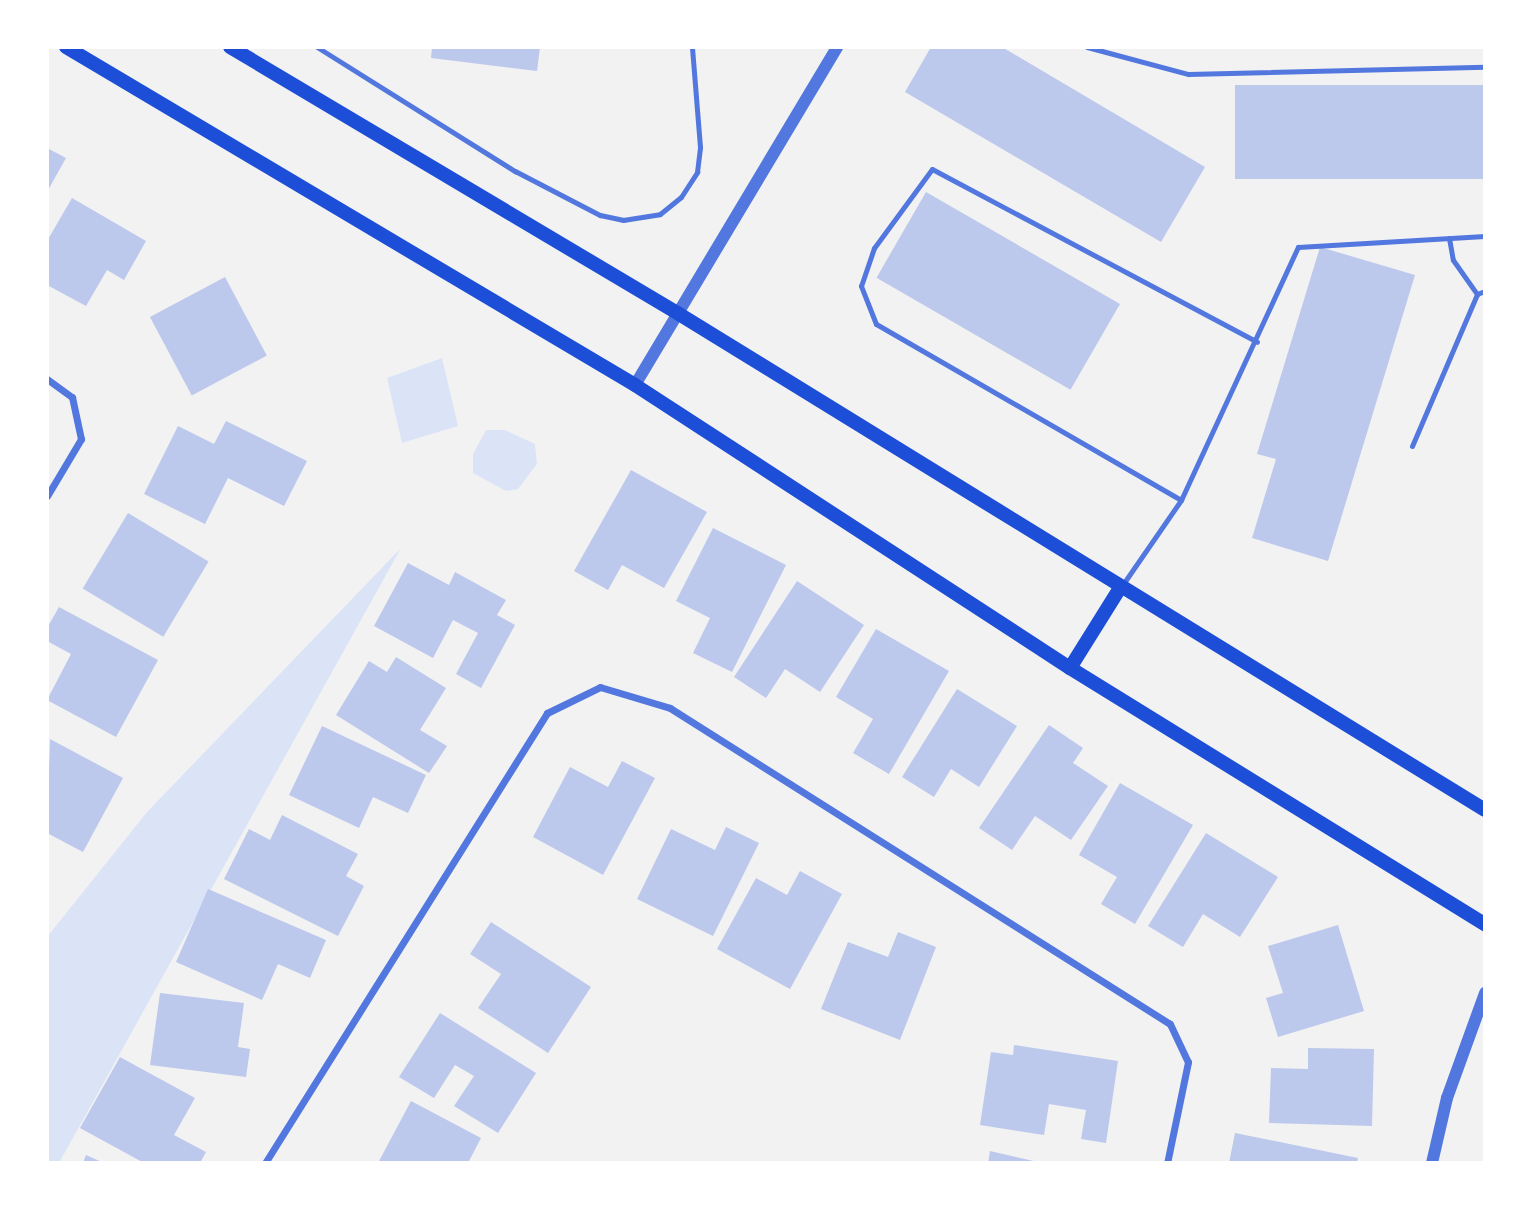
<!DOCTYPE html>
<style>
body{margin:0}
#map{position:relative;width:1532px;height:1210px;overflow:hidden;background:#f2f2f2;font-family:"Golos Text",sans-serif}
div>[style]{position:absolute}
[style*='--x']{left:calc(var(--x)*1px);top:calc(var(--y)*1px);width:calc(var(--w)*1px);rotate:calc(var(--a)*1deg)}
.green>*{inset:0;background:#dbe4f7}
.building>*{inset:0;background:#bdc9ec;transform-origin:0 0}
.service>*{height:5px;margin:-2.5px;padding:0 2.5px;transform-origin:2.5px;border-radius:2.5px;background:#5277de}
.minor>*{height:7px;margin:-3.5px;padding:0 3.5px;transform-origin:3.5px;border-radius:3.5px;background:#5277de}
.tertiary>*{height:12px;margin:-6px;padding:0 6px;transform-origin:6px;border-radius:6px;background:#5277de}
.secondary>*{height:14px;margin:-7px;padding:0 7px;transform-origin:7px;border-radius:7px;background:#1d4ed8}
span{translate:-50% -50%;white-space:nowrap;text-align:center;line-height:1.15;-webkit-text-stroke:6px #fff;paint-order:stroke}
.frame{position:absolute;inset:0;border:49px solid #fff;pointer-events:none}
</style>
<div id="map">
<div class="green">
<i style="clip-path:polygon(442px 358px,458px 426px,402px 443px,387px 378px)"></i>
<i style="clip-path:polygon(486px 430px,505px 430px,535px 444px,537px 464px,518px 489px,506px 491px,473px 473px,473px 454px)"></i>
<i style="clip-path:polygon(401px 548px,59px 1163px,47px 1163px,47px 937px,147px 812px)"></i>
</div>
<div class="building">
<i style="clip-path:polygon(432px 47px,540px 47px,537px 71px,431px 58px)"></i>
<i style="clip-path:polygon(931px 47px,1002px 47px,1205px 167px,1161px 242px,905px 92px)"></i>
<i style="left:1235px;top:85px;width:250px;height:94px"></i>
<i style="clip-path:polygon(47px 148px,66px 158px,47px 192px)"></i>
<i style="left:926px;top:192px;width:224px;height:99px;rotate:30deg"></i>
<i style="clip-path:polygon(72px 198px,146px 241px,124px 280px,107px 270px,86px 306px,47px 285px,47px 241px)"></i>
<i style="clip-path:polygon(1320px 247px,1415px 275px,1328px 561px,1252px 538px,1276px 459px,1257px 454px)"></i>
<i style="left:225px;top:277px;width:89px;height:85px;rotate:62deg"></i>
<i style="clip-path:polygon(226px 421px,307px 461px,284px 506px,228px 478px,205px 524px,144px 494px,178px 426px,214px 444px)"></i>
<i style="clip-path:polygon(631px 470px,707px 512px,664px 588px,622px 565px,608px 590px,574px 571px)"></i>
<i style="left:128px;top:513px;width:94px;height:88px;rotate:31deg"></i>
<i style="clip-path:polygon(713px 528px,786px 565px,732px 672px,693px 653px,710px 618px,676px 601px)"></i>
<i style="clip-path:polygon(408px 563px,449px 585px,455px 572px,506px 600px,497px 615px,515px 625px,481px 688px,456px 674px,478px 633px,453px 620px,433px 658px,374px 626px)"></i>
<i style="clip-path:polygon(797px 581px,864px 625px,820px 692px,785px 669px,766px 698px,734px 677px)"></i>
<i style="clip-path:polygon(59px 607px,158px 660px,116px 737px,47px 700px,71px 654px,47px 641px,47px 628px)"></i>
<i style="clip-path:polygon(876px 629px,949px 671px,889px 774px,853px 753px,873px 719px,836px 697px)"></i>
<i style="clip-path:polygon(396px 657px,446px 688px,420px 730px,447px 746px,429px 773px,336px 715px,369px 661px,387px 672px)"></i>
<i style="clip-path:polygon(957px 689px,1017px 726px,979px 787px,951px 769px,934px 797px,902px 777px)"></i>
<i style="clip-path:polygon(1049px 725px,1083px 748px,1073px 763px,1108px 786px,1071px 840px,1035px 816px,1012px 850px,979px 828px)"></i>
<i style="clip-path:polygon(322px 726px,426px 775px,408px 813px,373px 797px,359px 828px,289px 795px)"></i>
<i style="clip-path:polygon(50px 739px,123px 778px,83px 852px,47px 833px)"></i>
<i style="clip-path:polygon(622px 761px,655px 778px,603px 875px,533px 837px,570px 767px,608px 787px)"></i>
<i style="clip-path:polygon(1120px 783px,1193px 825px,1135px 924px,1101px 904px,1117px 877px,1079px 855px)"></i>
<i style="clip-path:polygon(282px 815px,358px 854px,346px 876px,364px 886px,338px 936px,224px 879px,249px 829px,270px 840px)"></i>
<i style="clip-path:polygon(726px 827px,759px 843px,713px 936px,637px 899px,671px 829px,715px 850px)"></i>
<i style="clip-path:polygon(1206px 833px,1278px 877px,1240px 937px,1203px 914px,1183px 947px,1148px 926px)"></i>
<i style="clip-path:polygon(800px 871px,842px 894px,790px 989px,717px 949px,756px 878px,787px 895px)"></i>
<i style="clip-path:polygon(208px 889px,326px 940px,310px 978px,278px 964px,262px 1000px,176px 962px)"></i>
<i style="clip-path:polygon(491px 922px,591px 987px,548px 1053px,478px 1008px,501px 974px,470px 954px)"></i>
<i style="clip-path:polygon(1338px 925px,1364px 1011px,1278px 1037px,1266px 998px,1283px 993px,1268px 946px)"></i>
<i style="clip-path:polygon(898px 932px,936px 947px,900px 1040px,821px 1009px,848px 942px,888px 957px)"></i>
<i style="clip-path:polygon(160px 993px,244px 1003px,238px 1047px,250px 1049px,246px 1077px,150px 1065px)"></i>
<i style="clip-path:polygon(440px 1013px,536px 1073px,498px 1133px,454px 1106px,474px 1076px,455px 1065px,434px 1098px,399px 1077px)"></i>
<i style="clip-path:polygon(1014px 1045px,1118px 1061px,1106px 1143px,1081px 1139px,1086px 1110px,1049px 1104px,1044px 1135px,980px 1125px,991px 1052px,1013px 1055px)"></i>
<i style="clip-path:polygon(1308px 1048px,1374px 1049px,1372px 1126px,1269px 1123px,1271px 1068px,1308px 1069px)"></i>
<i style="clip-path:polygon(120px 1057px,195px 1098px,174px 1135px,206px 1152px,200px 1163px,144px 1163px,80px 1128px)"></i>
<i style="clip-path:polygon(411px 1101px,481px 1138px,468px 1163px,378px 1163px)"></i>
<i style="clip-path:polygon(1235px 1133px,1358px 1158px,1357px 1163px,1229px 1163px)"></i>
<i style="clip-path:polygon(990px 1151px,1038px 1162px,1038px 1163px,988px 1163px)"></i>
<i style="clip-path:polygon(86px 1155px,104px 1163px,83px 1163px)"></i>
</div>
<div class="service">
<i style="--x:317;--y:47;--w:234;--a:32.1"></i>
<i style="--x:515;--y:171;--w:96;--a:27.4"></i>
<i style="--x:600;--y:215;--w:24;--a:12"></i>
<i style="--x:623;--y:220;--w:37;--a:-9"></i>
<i style="--x:660;--y:214;--w:27;--a:-39"></i>
<i style="--x:681;--y:197;--w:30;--a:-57"></i>
<i style="--x:697;--y:172;--w:25;--a:-83"></i>
<i style="--x:700;--y:147;--w:100;--a:-94.6"></i>
<i style="--x:1087;--y:47;--w:105;--a:15"></i>
<i style="--x:1188;--y:74;--w:297;--a:-1.4"></i>
<i style="--x:1449;--y:238;--w:22;--a:80"></i>
<i style="--x:1453;--y:260;--w:42;--a:54.8"></i>
<i style="--x:1412;--y:446;--w:165;--a:-66.8"></i>
<i style="--x:1477;--y:294;--w:9;--a:-21"></i>
<i style="--x:1181;--y:500;--w:352;--a:-150"></i>
<i style="--x:876;--y:324;--w:41;--a:-111.5"></i>
<i style="--x:861;--y:286;--w:40;--a:-71.1"></i>
<i style="--x:874;--y:248;--w:98;--a:-53.7"></i>
<i style="--x:932;--y:169;--w:368;--a:28"></i>
<i style="--x:1121;--y:587;--w:106;--a:-55.4"></i>
<i style="--x:1181;--y:500;--w:279;--a:-65.2"></i>
<i style="--x:1298;--y:247;--w:187;--a:-3.4"></i>
</div>
<div class="minor">
<i style="--x:47;--y:379;--w:31;--a:36"></i>
<i style="--x:72;--y:397;--w:43;--a:77.9"></i>
<i style="--x:81;--y:439;--w:66;--a:120.8"></i>
<i style="--x:265;--y:1163;--w:531;--a:-57.93"></i>
<i style="--x:547;--y:713;--w:59;--a:-26.1"></i>
<i style="--x:600;--y:687;--w:73;--a:16.7"></i>
<i style="--x:670;--y:708;--w:591;--a:32.29"></i>
<i style="--x:1170;--y:1024;--w:42;--a:64.7"></i>
<i style="--x:1188;--y:1062;--w:103;--a:101.7"></i>
</div>
<div class="tertiary">
<i style="--x:635;--y:385;--w:394;--a:-59.1"></i>
<i style="--x:1432;--y:1163;--w:67;--a:-77"></i>
<i style="--x:1447;--y:1098;--w:112;--a:-70.1"></i>
</div>
<div class="secondary">
<i style="--x:66;--y:47;--w:662;--a:30.71"></i>
<i style="--x:635;--y:385;--w:519;--a:33.05"></i>
<i style="--x:1070;--y:668;--w:488;--a:31.7"></i>
<i style="--x:230;--y:47;--w:522;--a:30.74"></i>
<i style="--x:679;--y:314;--w:946;--a:31.61"></i>
<i style="--x:1070;--y:668;--w:94;--a:-58"></i>
</div>
<div class="frame"></div>
</div>
